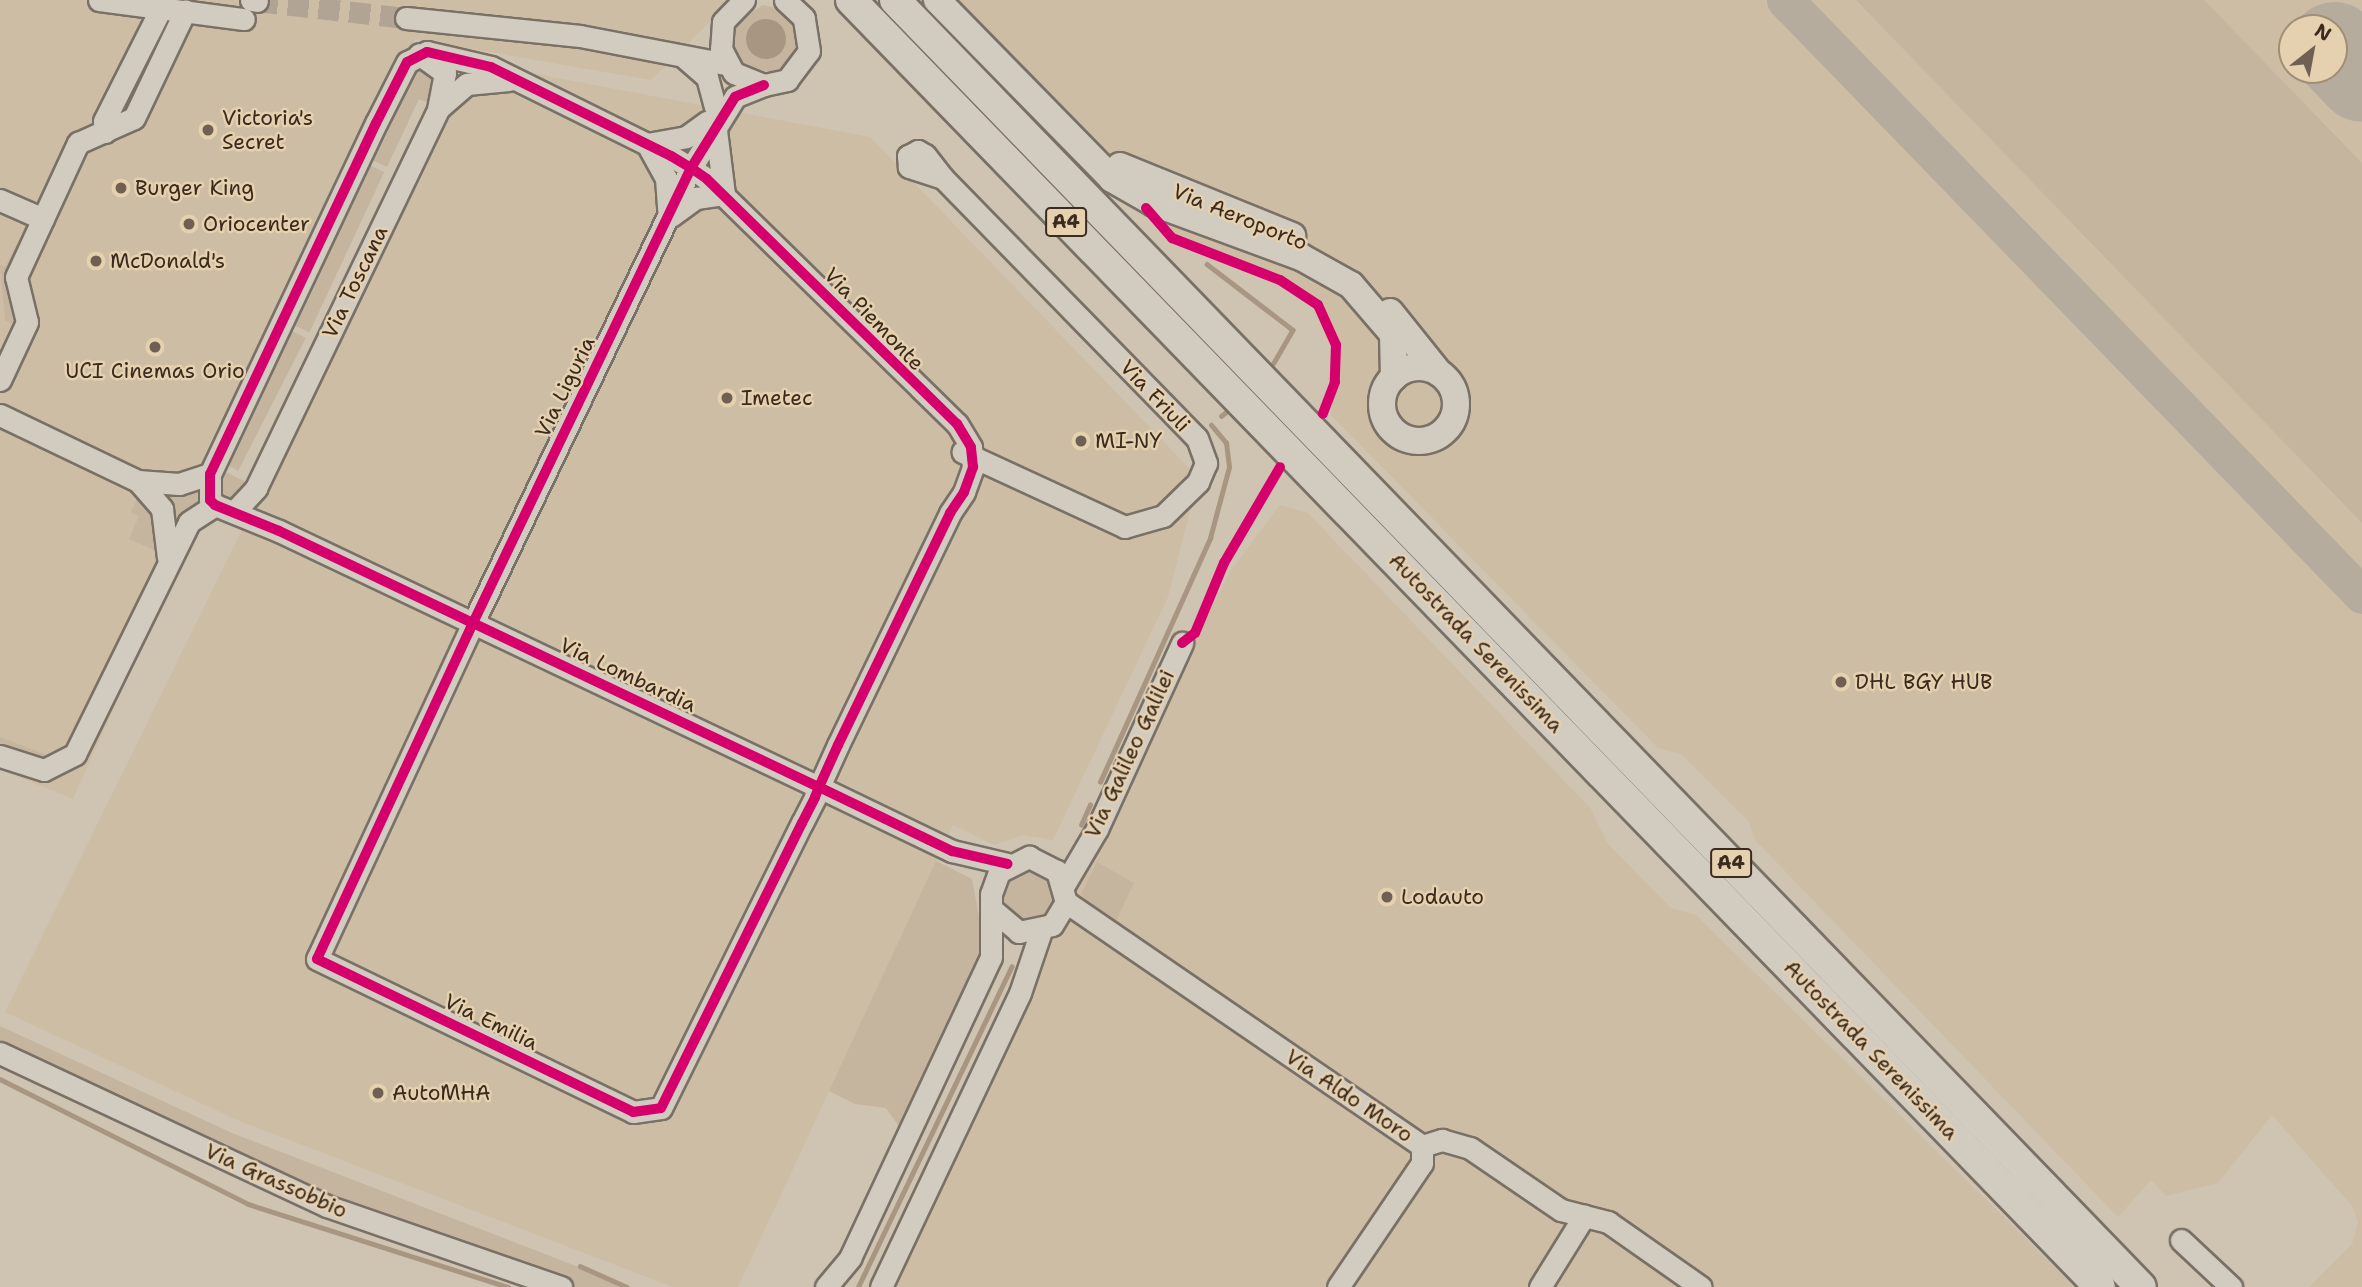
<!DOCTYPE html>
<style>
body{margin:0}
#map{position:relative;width:2362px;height:1287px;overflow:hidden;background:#cfc3b2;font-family:"Shantell Sans",sans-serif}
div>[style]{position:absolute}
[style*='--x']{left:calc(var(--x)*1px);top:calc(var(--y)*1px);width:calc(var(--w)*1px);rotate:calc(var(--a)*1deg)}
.built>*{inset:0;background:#cdbda4}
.green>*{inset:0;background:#c5b59e;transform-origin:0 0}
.water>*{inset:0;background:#a89682}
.round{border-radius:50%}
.stream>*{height:4.5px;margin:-2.25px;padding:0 2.25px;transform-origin:2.25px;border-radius:2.25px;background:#a89682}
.taxiway>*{height:37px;margin:-18.5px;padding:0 18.5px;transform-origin:18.5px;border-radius:18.5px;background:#b6ac9e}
.runway>*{height:91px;margin:-45.5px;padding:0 45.5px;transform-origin:45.5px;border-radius:45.5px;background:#b6ac9e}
.minor-tunnel>*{height:21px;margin-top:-10.5px;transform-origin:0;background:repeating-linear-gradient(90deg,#b1a494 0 21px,transparent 0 31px)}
.roads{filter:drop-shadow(2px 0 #797066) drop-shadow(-2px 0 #797066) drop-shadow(0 2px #797066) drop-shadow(0 -2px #797066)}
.minor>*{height:21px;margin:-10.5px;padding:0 10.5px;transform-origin:10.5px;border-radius:10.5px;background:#d2cbbf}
.major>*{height:26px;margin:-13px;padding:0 13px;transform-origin:13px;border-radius:13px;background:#d2cbbf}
.major>.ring{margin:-13px;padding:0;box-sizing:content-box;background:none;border:26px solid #d2cbbf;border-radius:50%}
.highway>*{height:30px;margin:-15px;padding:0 15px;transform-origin:15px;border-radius:15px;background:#d2cbbf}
.cycleway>*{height:10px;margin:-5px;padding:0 5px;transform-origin:5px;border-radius:5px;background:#d6006c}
.dots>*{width:19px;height:19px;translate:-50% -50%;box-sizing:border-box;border:4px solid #e5d0af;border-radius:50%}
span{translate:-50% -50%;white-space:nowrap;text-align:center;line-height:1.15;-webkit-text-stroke:5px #e5d0af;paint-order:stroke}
.shield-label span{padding:2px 5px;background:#e5d0af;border:2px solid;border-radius:5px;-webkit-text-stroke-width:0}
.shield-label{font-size:19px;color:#3b2a1e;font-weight:700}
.poi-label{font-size:21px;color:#3b2a1e}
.left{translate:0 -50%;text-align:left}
.street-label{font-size:21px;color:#3b2a1e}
.north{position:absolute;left:2278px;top:14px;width:70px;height:70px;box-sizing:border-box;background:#e5d0af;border:2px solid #a18e75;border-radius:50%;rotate:31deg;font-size:19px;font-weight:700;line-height:28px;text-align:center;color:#3b2a1e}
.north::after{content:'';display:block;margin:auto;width:24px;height:32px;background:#6f6052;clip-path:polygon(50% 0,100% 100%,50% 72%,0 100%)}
</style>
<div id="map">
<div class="built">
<i style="clip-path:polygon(0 0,732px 0,651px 80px,415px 39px,73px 799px,0 769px)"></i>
<i style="clip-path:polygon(evenodd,943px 0,2362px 0,2362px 1287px,2309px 1287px,2352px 1244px,2358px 1222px,2353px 1207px,2272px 1115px,2218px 1183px,2166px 1196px,2151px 1180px,2118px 1217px,1756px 841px,1748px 821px,1681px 754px,1658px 748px,1331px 415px,1340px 350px,1326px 313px,1291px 282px,1169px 236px,943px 0,2292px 28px,2334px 28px,2334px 70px,2292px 70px,2292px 28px)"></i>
<i style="clip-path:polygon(472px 62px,870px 137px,1192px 471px,1192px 503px,1168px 597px,1053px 840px,1022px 835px,994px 845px,953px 825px,738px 1287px,673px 1287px,237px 1120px,5px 1012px)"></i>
<i style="clip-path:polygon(1280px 505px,1308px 513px,1591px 809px,1607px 843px,1671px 908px,1696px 915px,2075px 1287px,866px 1287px,1231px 570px)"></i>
</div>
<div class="green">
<i style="clip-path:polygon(1856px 0,2204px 0,2362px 163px,2362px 523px)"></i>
<i style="clip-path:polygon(evenodd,763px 5px,784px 10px,798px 28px,799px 50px,775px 73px,743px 65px,732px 45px,735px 23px,763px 5px,776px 22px,785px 45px,771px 59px,758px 58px,752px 54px,776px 22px)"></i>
<i style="clip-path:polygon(419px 67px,436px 71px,429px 103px,419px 99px,387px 167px,372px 160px)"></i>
<i style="left:367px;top:164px;width:19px;height:177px;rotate:25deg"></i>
<i style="clip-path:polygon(16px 245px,22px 248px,15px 326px,5px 320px,0 265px,5px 267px)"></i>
<i style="left:288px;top:329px;width:20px;height:149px;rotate:27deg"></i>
<i style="clip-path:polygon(221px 470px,251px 484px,232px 503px,215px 490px)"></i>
<i style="clip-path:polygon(198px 484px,203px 503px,175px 541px,158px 495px)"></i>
<i style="clip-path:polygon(139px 494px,151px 503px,163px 554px,132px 619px,159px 552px,129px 539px,139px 516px,131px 512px)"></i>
<i style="clip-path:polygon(0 737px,52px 757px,48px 761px,0 747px)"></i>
<i style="clip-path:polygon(936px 861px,972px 879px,985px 949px,901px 1129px,886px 1108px,855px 1104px,829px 1091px)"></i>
<i style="clip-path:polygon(1097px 862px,1134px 883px,1112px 929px,1081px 894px)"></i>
<i style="clip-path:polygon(1042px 867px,1059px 890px,1050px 918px,1020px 926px,998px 904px,999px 883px,1013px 868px)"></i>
<i style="clip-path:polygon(0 1026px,232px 1133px,630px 1287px,574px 1287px,332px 1204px,0 1048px)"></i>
</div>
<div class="water">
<i class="round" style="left:746px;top:19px;width:40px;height:40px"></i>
</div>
<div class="stream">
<i style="--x:1207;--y:264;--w:108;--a:37.5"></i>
<i style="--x:1293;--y:330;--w:38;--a:120"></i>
<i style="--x:1221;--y:416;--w:11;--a:-38"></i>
<i style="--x:1100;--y:782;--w:268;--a:-65.7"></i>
<i style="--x:1210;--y:538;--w:73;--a:-75"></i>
<i style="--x:1229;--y:467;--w:24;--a:-97"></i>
<i style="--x:1226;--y:443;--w:23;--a:-130"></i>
<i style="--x:1081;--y:825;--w:22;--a:-66"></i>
<i style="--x:0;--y:1079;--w:278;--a:26.7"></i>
<i style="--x:248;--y:1204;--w:273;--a:17.7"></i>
<i style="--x:580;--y:1266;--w:51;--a:24.1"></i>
<i style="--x:858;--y:1287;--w:355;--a:-64.4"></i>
</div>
<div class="taxiway">
<i style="--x:1785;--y:0;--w:829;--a:45.88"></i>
</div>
<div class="runway">
<i style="--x:2334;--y:47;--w:40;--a:46"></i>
</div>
<div class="minor-tunnel">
<i style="--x:257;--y:1;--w:150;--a:6.5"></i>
</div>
<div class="roads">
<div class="minor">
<i style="--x:99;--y:0;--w:146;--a:7.5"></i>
<i style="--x:251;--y:0;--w:6;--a:9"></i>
<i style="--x:744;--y:0;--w:30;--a:134"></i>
<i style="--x:723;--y:22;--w:27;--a:94"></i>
<i style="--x:721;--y:49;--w:27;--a:62"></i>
<i style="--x:734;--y:73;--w:32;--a:22"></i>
<i style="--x:764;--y:85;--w:24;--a:-12"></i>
<i style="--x:787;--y:80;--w:36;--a:-53"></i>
<i style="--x:809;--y:51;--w:33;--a:-99"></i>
<i style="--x:804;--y:18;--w:26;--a:-137"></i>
<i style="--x:406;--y:18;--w:175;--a:5.9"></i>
<i style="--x:580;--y:36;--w:149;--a:10.9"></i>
<i style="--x:685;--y:58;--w:29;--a:41"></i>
<i style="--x:707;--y:77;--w:31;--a:75"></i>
<i style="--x:764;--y:85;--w:31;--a:158"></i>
<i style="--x:735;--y:97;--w:84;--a:121.8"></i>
<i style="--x:691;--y:168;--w:505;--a:115.6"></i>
<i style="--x:473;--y:623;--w:370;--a:114.9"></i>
<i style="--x:317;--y:959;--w:351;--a:25.8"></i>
<i style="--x:633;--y:1112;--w:28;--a:-8"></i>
<i style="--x:661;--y:1108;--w:318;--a:-63.7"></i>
<i style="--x:802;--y:823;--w:29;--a:-63"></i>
<i style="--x:815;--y:797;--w:11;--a:-68"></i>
<i style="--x:819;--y:787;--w:46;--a:-65.7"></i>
<i style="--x:838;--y:745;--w:258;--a:-64.2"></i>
<i style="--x:950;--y:513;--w:25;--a:-56"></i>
<i style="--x:964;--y:492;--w:27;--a:-70"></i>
<i style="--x:973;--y:467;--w:20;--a:-96"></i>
<i style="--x:971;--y:447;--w:27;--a:-121"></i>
<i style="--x:957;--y:424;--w:350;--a:-135.6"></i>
<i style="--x:707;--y:179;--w:19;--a:-145"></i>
<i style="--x:691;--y:168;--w:23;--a:-149"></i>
<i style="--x:671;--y:156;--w:201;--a:-153.7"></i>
<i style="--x:491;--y:67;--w:66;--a:-166.8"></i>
<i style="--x:427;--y:52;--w:22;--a:153"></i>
<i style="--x:407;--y:62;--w:68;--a:116.9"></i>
<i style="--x:376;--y:123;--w:388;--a:115.3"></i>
<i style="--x:210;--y:474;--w:26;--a:90"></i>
<i style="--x:210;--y:500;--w:7;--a:45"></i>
<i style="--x:215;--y:505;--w:69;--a:22.1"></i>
<i style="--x:279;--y:531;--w:215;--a:25.4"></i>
<i style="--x:473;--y:623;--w:383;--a:25.4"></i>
<i style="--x:819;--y:787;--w:148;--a:25.7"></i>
<i style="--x:952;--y:851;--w:57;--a:13.1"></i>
<i style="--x:439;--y:108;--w:37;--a:-41"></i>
<i style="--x:467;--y:84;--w:42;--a:-5.4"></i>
<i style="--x:716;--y:130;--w:64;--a:82.9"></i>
<i style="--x:105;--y:132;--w:11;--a:-95"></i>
<i style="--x:104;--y:121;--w:127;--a:-63.2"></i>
<i style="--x:647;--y:144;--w:39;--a:61"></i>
<i style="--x:666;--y:178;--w:32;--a:86"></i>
<i style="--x:647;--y:144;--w:40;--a:-10"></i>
<i style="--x:686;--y:137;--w:26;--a:-36"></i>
<i style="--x:918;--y:151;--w:8;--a:30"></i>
<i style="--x:925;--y:155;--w:29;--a:52"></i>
<i style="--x:943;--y:178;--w:36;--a:-162"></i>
<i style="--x:909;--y:167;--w:11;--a:-95"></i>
<i style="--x:908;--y:156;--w:11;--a:-27"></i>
<i style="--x:943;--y:178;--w:363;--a:45.7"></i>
<i style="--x:1197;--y:438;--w:27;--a:70"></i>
<i style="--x:1206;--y:463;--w:21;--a:113"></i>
<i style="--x:1198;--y:482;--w:49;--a:135.8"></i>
<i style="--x:1163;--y:516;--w:40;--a:164"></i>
<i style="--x:1125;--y:527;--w:179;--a:-155.2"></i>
<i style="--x:0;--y:200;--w:47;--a:23.8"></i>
<i style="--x:671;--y:216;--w:31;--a:-36"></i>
<i style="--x:696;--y:198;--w:28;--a:-8"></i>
<i style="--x:0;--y:380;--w:64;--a:-65"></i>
<i style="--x:27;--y:322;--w:46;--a:-103.7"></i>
<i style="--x:16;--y:277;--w:148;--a:-65.2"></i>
<i style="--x:78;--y:143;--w:61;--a:-24.1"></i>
<i style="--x:134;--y:118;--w:119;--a:-64.5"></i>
<i style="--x:0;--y:415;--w:153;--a:25.6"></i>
<i style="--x:138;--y:481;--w:41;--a:4.2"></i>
<i style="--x:179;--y:484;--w:33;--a:-18"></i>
<i style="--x:138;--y:481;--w:37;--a:49"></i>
<i style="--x:162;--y:509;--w:49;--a:83"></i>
<i style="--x:234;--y:512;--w:33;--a:-47"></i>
<i style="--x:256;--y:488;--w:420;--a:-64.3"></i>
<i style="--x:438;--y:109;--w:37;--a:-79"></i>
<i style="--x:445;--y:73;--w:32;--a:-144"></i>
<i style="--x:0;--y:756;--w:46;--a:17.7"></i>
<i style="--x:44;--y:770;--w:35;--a:-27"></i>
<i style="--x:75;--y:754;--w:258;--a:-63.8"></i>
<i style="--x:189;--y:522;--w:31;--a:-33"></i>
<i style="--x:1064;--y:885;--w:65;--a:-59.5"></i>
<i style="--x:1097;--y:829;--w:205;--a:-65.4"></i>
<i style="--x:1066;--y:902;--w:432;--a:34.4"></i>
<i style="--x:0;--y:1053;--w:361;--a:25.1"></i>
<i style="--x:327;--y:1206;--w:248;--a:19.1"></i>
<i style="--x:1422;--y:1146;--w:21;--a:-17"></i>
<i style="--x:1442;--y:1140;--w:29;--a:16"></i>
<i style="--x:1470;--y:1148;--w:110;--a:34.3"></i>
<i style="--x:1561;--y:1210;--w:49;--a:14.3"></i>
<i style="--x:1608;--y:1222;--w:113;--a:35"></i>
<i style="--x:2181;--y:1240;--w:69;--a:43.2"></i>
<i style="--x:826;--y:1287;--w:38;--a:-50"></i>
<i style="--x:850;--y:1258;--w:332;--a:-64.9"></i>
<i style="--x:991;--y:957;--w:63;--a:-90"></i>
<i style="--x:991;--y:894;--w:23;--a:-70"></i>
<i style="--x:999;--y:872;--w:34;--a:-27"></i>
<i style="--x:1029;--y:857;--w:31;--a:27"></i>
<i style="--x:1057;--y:871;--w:32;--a:74"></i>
<i style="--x:1066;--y:902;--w:27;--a:121"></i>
<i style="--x:1052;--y:925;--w:34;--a:168"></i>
<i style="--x:1019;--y:932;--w:31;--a:-140"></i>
<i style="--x:881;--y:1287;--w:325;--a:-64.7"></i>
<i style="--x:1020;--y:993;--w:65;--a:-71.3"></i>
<i style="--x:1338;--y:1287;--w:150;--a:-55.9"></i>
<i style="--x:1422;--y:1163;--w:17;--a:-90"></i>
<i style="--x:1540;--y:1287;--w:84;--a:-58.2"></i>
</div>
<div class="major">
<i style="--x:937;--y:0;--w:250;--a:45.6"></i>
<i style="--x:1112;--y:179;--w:48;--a:29.7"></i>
<i style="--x:1154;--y:203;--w:157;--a:20.2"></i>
<i style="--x:1301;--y:257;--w:57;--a:29.2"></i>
<i style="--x:1351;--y:285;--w:65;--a:49.4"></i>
<i style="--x:1393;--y:334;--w:43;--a:88.7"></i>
<i style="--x:1120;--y:166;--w:186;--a:22.1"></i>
<i style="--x:1390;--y:312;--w:78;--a:51.2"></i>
<i class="ring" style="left:1382px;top:367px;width:48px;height:48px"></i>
</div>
<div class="highway">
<i style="--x:851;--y:0;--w:1793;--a:45.86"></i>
<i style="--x:895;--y:0;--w:1791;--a:45.93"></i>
</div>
</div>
<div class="cycleway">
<i style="--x:764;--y:85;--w:31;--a:158"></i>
<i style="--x:735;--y:97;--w:84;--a:121.8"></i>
<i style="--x:691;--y:168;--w:505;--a:115.6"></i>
<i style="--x:473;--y:623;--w:370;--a:114.9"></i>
<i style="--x:317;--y:959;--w:351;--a:25.8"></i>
<i style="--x:633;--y:1112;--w:28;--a:-8"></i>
<i style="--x:661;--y:1108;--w:318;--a:-63.7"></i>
<i style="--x:802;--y:823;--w:29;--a:-63"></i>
<i style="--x:815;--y:797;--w:11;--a:-68"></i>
<i style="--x:819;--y:787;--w:46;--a:-65.7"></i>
<i style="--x:838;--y:745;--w:258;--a:-64.2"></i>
<i style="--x:950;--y:513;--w:25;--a:-56"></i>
<i style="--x:964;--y:492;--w:27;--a:-70"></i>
<i style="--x:973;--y:467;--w:20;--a:-96"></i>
<i style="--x:971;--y:447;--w:27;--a:-121"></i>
<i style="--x:957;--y:424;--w:350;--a:-135.6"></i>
<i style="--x:707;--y:179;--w:19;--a:-145"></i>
<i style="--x:691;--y:168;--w:23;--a:-149"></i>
<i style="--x:671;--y:156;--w:201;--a:-153.7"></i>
<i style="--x:491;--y:67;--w:66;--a:-166.8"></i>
<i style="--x:427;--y:52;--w:22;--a:153"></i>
<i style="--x:407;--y:62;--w:68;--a:116.9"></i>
<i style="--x:376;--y:123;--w:388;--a:115.3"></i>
<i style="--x:210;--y:474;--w:26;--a:90"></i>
<i style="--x:210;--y:500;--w:7;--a:45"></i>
<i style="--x:215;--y:505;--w:69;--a:22.1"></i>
<i style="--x:279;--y:531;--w:215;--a:25.4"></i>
<i style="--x:473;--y:623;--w:383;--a:25.4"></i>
<i style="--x:819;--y:787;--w:148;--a:25.7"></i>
<i style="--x:952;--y:851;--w:57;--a:13.1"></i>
<i style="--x:1146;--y:208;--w:40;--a:49"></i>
<i style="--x:1172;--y:238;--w:116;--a:21.3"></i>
<i style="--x:1280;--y:280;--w:45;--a:33.3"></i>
<i style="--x:1318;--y:305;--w:44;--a:65.8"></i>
<i style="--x:1336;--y:345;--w:37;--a:92"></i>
<i style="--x:1335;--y:382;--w:34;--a:111"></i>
<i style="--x:1182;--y:643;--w:16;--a:-38"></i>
<i style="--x:1195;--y:633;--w:76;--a:-67.5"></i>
<i style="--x:1224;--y:563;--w:111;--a:-59.7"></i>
</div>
<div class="dots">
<i style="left:208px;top:130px;background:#6f6052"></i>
<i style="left:121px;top:188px;background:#6f6052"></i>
<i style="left:189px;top:224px;background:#6f6052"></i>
<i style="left:96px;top:261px;background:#6f6052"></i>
<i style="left:155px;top:347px;background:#6f6052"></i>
<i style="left:727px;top:398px;background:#6f6052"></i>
<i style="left:1081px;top:441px;background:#6f6052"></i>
<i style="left:1841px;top:682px;background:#6f6052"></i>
<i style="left:1387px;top:897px;background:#6f6052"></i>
<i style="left:378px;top:1093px;background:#6f6052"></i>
</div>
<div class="shield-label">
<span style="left:1066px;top:222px">A4</span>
<span style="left:1731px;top:863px">A4</span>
</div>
<div class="poi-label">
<span class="left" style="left:222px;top:130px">Victoria's<br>Secret</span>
<span class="left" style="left:135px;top:188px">Burger King</span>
<span class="left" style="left:203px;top:224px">Oriocenter</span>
<span class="left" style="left:110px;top:261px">McDonald's</span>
<span style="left:155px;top:371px">UCI Cinemas Orio</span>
<span class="left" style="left:741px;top:398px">Imetec</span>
<span class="left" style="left:1095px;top:441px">MI-NY</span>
<span class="left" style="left:1855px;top:682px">DHL BGY HUB</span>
<span class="left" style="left:1401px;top:897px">Lodauto</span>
<span class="left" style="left:392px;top:1093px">AutoMHA</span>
</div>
<div class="street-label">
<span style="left:1240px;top:217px;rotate:22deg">Via Aeroporto</span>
<span style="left:355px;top:282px;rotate:-64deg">Via Toscana</span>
<span style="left:874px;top:319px;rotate:46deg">Via Piemonte</span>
<span style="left:565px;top:387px;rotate:-64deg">Via Liguria</span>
<span style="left:1155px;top:396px;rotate:46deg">Via Friuli</span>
<span style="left:1476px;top:643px;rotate:46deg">Autostrada Serenissima</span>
<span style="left:628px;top:675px;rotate:25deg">Via Lombardia</span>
<span style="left:1130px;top:754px;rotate:-65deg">Via Galileo Galilei</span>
<span style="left:491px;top:1022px;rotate:26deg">Via Emilia</span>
<span style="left:1871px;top:1050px;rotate:46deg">Autostrada Serenissima</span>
<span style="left:1349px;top:1096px;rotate:34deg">Via Aldo Moro</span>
<span style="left:276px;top:1181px;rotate:24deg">Via Grassobbio</span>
</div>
<div class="north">N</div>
</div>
